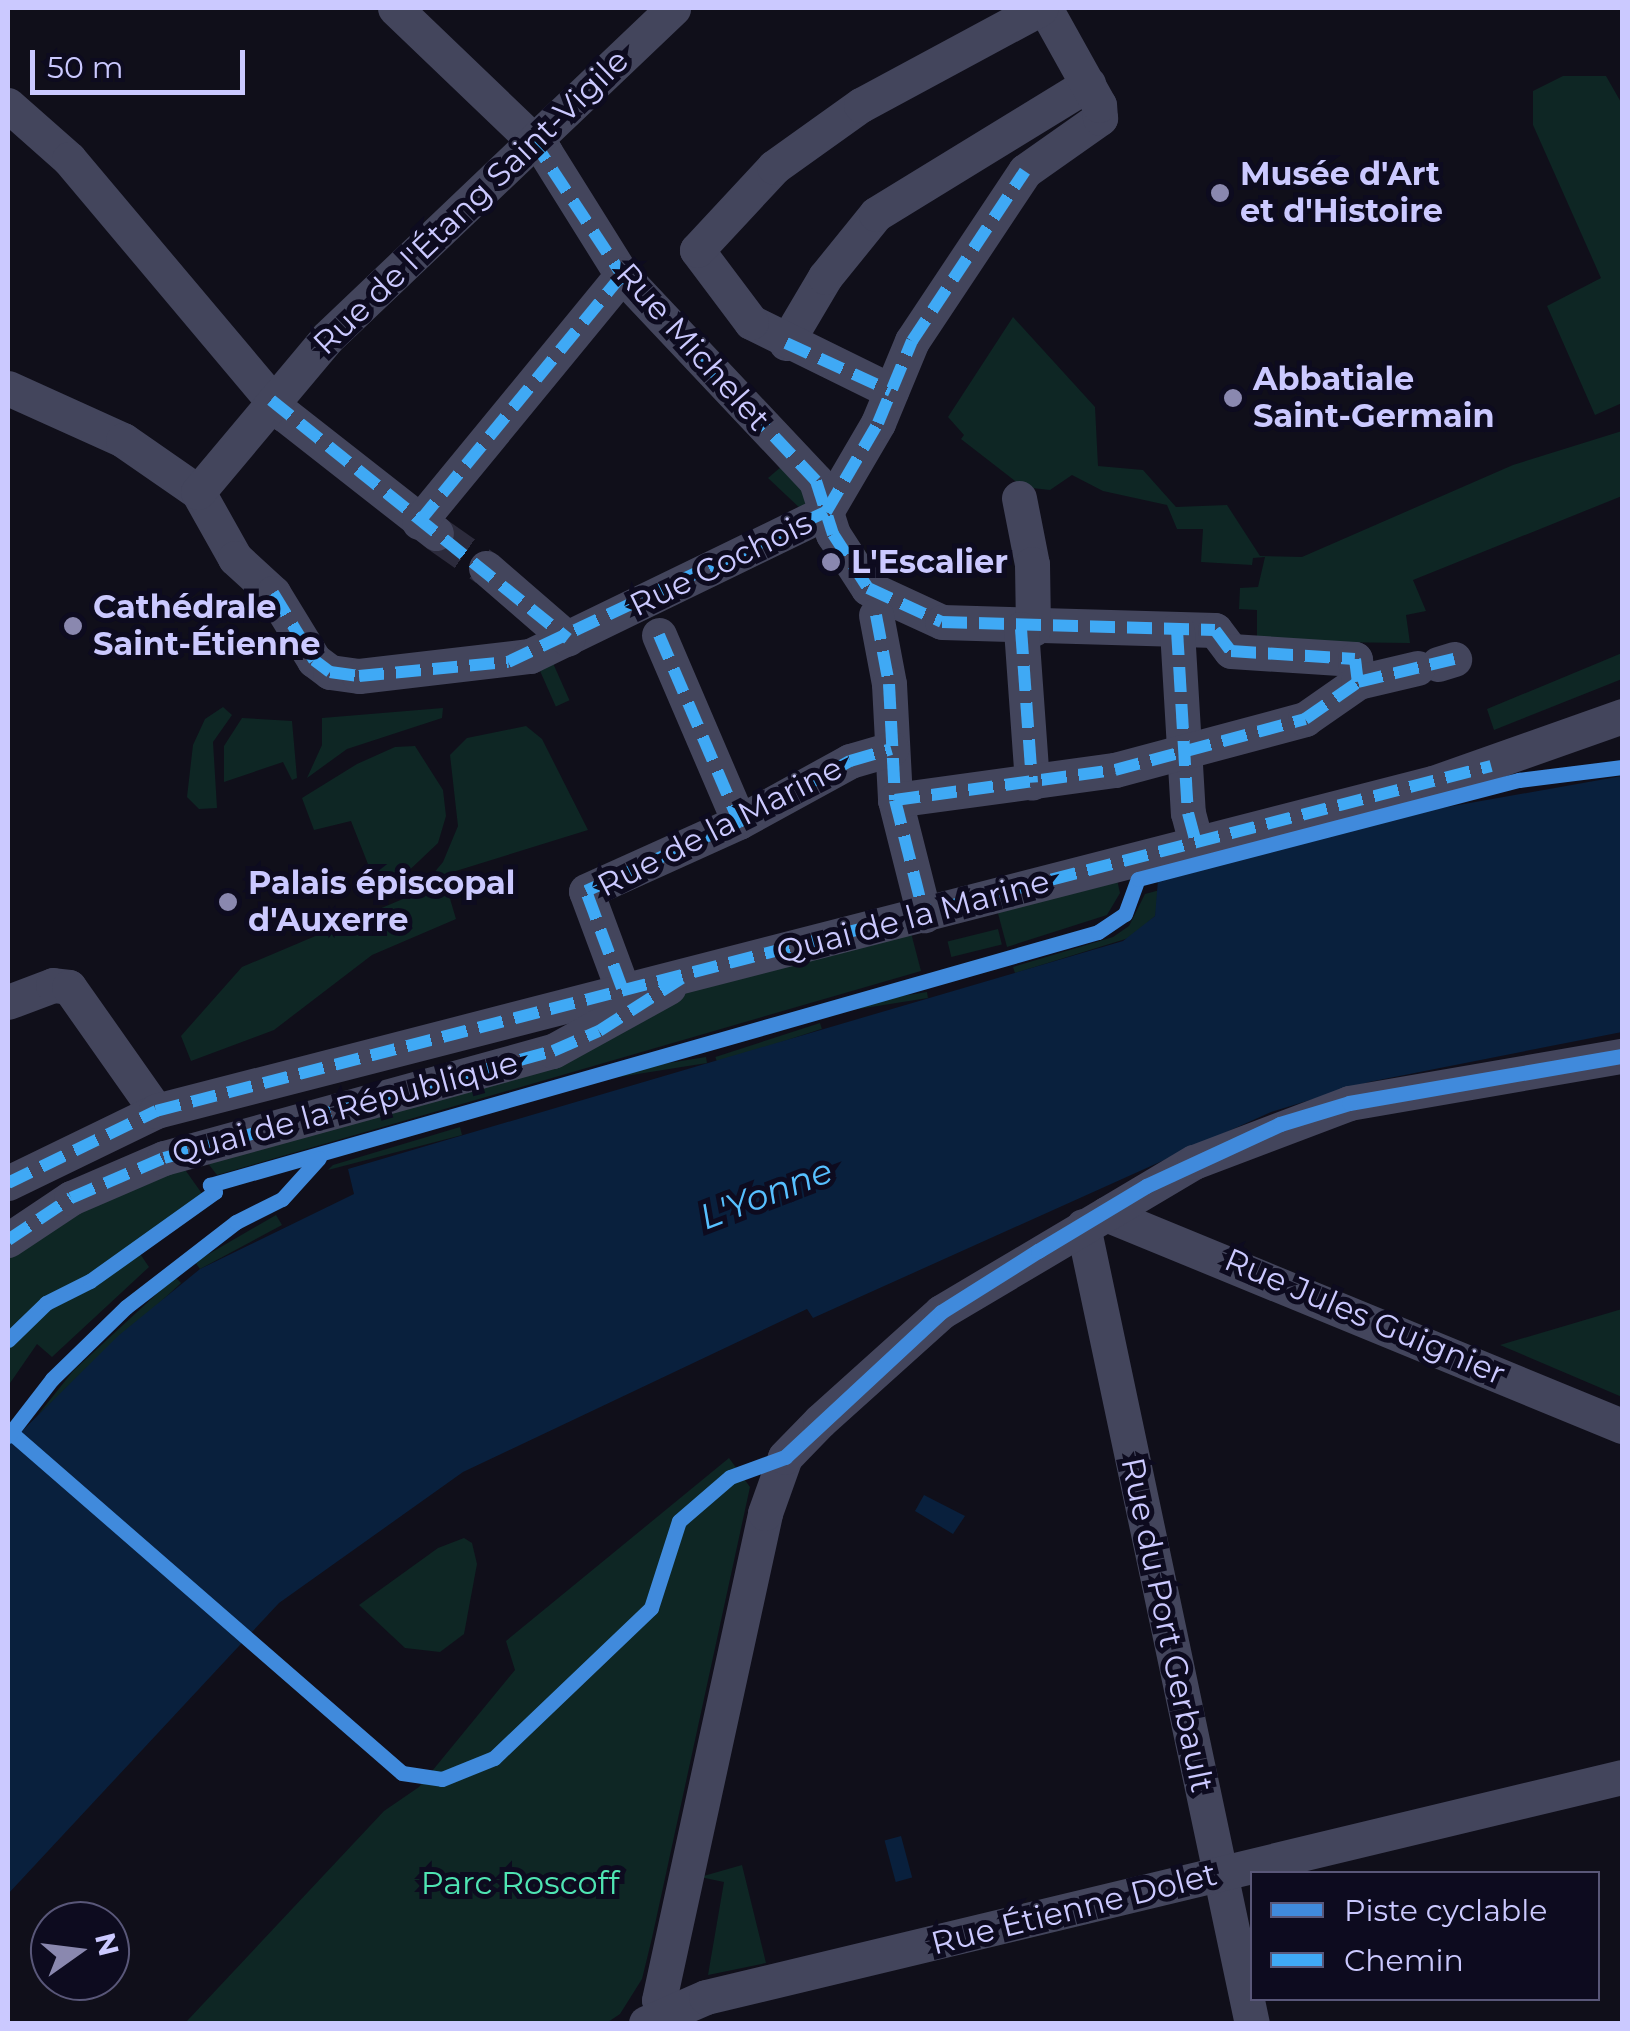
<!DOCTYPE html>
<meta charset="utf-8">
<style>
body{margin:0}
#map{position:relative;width:1630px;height:2031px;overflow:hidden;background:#100f1a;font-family:Montserrat,sans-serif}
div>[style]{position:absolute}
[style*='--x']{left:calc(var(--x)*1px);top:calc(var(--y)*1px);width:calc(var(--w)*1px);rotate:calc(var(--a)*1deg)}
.green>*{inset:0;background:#0e2624;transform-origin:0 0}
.water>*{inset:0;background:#09203d;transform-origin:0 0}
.minor-tunnel>*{height:35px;margin-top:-17.5px;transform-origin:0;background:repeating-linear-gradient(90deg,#2c2b3c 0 35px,transparent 0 53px)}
.minor>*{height:35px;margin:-17.5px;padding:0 17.5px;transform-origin:17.5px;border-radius:17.5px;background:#43455c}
.quiet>*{height:12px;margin-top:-6px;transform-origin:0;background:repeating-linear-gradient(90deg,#3fa9f5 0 25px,transparent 0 37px)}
.cycleway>*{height:15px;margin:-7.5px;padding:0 7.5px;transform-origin:7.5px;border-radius:7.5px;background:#408adc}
.dots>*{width:28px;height:28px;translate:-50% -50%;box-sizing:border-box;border:5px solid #0d0b1f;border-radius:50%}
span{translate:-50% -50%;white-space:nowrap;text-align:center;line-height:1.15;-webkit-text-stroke:10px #0d0b1f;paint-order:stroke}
.poi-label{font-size:32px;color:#cbc9ff;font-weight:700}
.left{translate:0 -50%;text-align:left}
.street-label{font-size:32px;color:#cbc9ff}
.park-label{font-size:32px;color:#4fe5b3}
.water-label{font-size:35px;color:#57c0ff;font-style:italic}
.frame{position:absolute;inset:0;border:10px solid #cbc9ff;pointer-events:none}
.legend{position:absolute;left:1250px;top:1871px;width:350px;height:130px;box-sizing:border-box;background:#0d0b1f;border:2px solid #595779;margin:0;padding:12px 18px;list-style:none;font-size:30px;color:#cbc9ff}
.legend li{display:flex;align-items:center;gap:20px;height:50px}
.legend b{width:50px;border:2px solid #595779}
.north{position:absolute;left:30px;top:1901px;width:100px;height:100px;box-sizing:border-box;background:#0d0b1f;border:2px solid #595779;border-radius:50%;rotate:76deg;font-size:28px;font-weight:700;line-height:40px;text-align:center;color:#cbc9ff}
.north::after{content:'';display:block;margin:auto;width:35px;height:45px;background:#8a88af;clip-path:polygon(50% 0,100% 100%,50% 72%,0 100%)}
.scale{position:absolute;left:30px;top:50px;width:215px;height:45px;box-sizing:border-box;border:5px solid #cbc9ff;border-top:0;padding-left:12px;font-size:30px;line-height:35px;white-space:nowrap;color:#cbc9ff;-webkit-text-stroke:8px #0d0b1f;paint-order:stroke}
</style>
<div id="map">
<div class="green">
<i style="clip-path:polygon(1563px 76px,1606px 76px,1622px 104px,1622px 403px,1595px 415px,1547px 306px,1601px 278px,1533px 125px,1533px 91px)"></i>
<i style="clip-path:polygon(1013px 317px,1095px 407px,1098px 466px,1143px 470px,1176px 507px,1227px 505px,1260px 556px,1302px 557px,1513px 465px,1622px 431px,1622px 496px,1413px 580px,1426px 611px,1406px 615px,1410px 643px,1257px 641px,1257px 610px,1239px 609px,1240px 588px,1258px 587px,1265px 557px,1253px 558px,1252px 565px,1201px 562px,1203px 529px,1177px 529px,1167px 505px,1103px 491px,1072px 475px,1050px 490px,1023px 487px,961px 439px,964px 435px,948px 417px)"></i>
<i style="clip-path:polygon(788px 461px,807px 486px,804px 512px,768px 478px)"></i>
<i style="clip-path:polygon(1622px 653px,1622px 679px,1494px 730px,1487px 709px)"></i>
<i style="left:552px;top:661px;width:43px;height:15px;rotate:66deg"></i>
<i style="clip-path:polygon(223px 707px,232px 715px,213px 742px,217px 808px,199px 809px,187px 797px,193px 745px,205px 719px)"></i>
<i style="clip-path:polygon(443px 708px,442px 718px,347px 749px,307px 778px,322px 745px,322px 718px)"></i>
<i style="clip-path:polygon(242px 718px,292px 721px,297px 778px,292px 780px,283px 762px,224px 782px,224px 746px)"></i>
<i style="clip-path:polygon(526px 726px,542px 739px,588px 830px,443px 875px,456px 919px,372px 955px,274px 1030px,191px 1061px,181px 1036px,242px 967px,417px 893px,443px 862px,458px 826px,450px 755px,467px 738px)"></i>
<i style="clip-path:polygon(415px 746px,443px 790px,446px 816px,438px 843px,381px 897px,351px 821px,314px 830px,302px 798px,357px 764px,395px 747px)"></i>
<i style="clip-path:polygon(1116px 875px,1120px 893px,1107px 915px,1007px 947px,996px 906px)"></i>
<i style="clip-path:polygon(1160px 890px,1155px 916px,1132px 937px,1015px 973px,1013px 967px,1113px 937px,1129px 926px,1145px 894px)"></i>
<i style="clip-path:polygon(910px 929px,921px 971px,217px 1175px,203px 1157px,675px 991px)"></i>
<i style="left:998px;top:929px;width:16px;height:52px;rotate:76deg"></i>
<i style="left:927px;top:992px;width:6px;height:98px;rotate:81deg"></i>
<i style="left:820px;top:1023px;width:6px;height:110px;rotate:72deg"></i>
<i style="left:706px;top:1057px;width:6px;height:110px;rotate:81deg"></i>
<i style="clip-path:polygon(460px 1127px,462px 1135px,328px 1170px,333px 1165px)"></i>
<i style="clip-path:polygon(181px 1164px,203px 1195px,134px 1245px,149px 1267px,52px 1357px,37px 1344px,8px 1386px,8px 1349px,20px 1334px,14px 1328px,8px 1335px,8px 1249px)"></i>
<i style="clip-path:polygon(276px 1215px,282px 1225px,200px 1269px,195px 1262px)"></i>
<i style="clip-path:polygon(175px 1277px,181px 1283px,37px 1416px,73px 1371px)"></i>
<i style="clip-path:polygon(1622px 1309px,1622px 1397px,1500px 1345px)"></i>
<i style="clip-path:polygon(729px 1458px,750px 1487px,652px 1938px,642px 1979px,620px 2014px,605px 2024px,187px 2021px,384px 1811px,419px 1787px,515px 1670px,506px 1641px)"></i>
<i style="clip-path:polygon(464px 1538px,472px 1543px,477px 1564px,464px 1634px,440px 1652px,405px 1648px,359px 1605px,438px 1548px)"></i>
<i style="clip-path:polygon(742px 1865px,766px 1963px,708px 1975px,724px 1882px,700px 1877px)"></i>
</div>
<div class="water">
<i style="clip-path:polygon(1622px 776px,1622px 1032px,1369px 1082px,1271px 1112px,813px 1318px,807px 1309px,463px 1472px,279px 1603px,8px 1894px,8px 1445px,118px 1336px,200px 1269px,354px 1194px,348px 1169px,1123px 941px,1155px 916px,1158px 880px,1436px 809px)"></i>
<i style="clip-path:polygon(924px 1495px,965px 1516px,953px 1534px,915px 1511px)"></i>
<i style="left:901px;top:1836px;width:43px;height:17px;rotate:75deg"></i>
</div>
<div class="minor-tunnel">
<i style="--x:436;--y:533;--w:61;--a:35"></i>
</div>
<div class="minor">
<i style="--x:395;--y:8;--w:208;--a:43.8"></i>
<i style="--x:545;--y:152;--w:145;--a:58"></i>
<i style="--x:622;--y:275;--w:283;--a:46.7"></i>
<i style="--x:816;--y:481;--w:56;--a:72.2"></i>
<i style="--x:833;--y:534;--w:64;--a:57.1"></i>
<i style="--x:868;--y:588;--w:81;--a:24.7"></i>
<i style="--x:942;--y:622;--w:273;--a:1.7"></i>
<i style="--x:1215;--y:630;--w:26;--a:53"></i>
<i style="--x:1231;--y:651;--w:124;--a:3.7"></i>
<i style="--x:1355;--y:659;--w:23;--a:83"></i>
<i style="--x:8;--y:105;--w:81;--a:41.5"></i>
<i style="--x:69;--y:159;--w:334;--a:49.9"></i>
<i style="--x:284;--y:414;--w:193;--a:38.1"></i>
<i style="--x:786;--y:343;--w:77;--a:-59.4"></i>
<i style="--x:825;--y:277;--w:81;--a:-51"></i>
<i style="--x:876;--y:214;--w:249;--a:-31.5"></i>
<i style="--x:8;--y:388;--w:126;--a:24.3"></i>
<i style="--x:123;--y:440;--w:91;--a:34.7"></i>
<i style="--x:198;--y:492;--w:76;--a:60.7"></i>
<i style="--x:235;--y:558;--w:52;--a:42.6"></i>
<i style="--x:273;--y:593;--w:79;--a:58.5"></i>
<i style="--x:314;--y:660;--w:20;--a:37"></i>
<i style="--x:330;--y:672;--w:29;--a:8"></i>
<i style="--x:359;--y:676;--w:172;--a:-6.7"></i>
<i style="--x:530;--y:656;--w:329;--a:-25.9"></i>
<i style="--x:826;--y:512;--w:103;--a:-59.7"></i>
<i style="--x:878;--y:423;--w:89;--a:-67.5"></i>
<i style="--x:912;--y:341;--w:204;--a:-56.4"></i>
<i style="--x:1025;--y:171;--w:92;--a:-35.2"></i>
<i style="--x:1100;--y:118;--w:13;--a:-94"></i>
<i style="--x:1099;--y:105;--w:111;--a:-119.1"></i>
<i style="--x:891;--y:391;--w:156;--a:-153.8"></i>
<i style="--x:751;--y:322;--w:90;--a:-126.9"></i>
<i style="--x:697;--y:250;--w:113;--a:-47.1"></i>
<i style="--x:774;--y:167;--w:107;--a:-35.5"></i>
<i style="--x:861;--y:105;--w:204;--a:-28.3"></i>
<i style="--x:198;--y:492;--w:201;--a:-50"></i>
<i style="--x:327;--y:338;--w:478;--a:-43.6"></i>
<i style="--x:1019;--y:498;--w:67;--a:78.9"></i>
<i style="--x:1032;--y:564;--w:65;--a:89.1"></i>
<i style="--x:419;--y:522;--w:320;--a:-50.6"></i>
<i style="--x:486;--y:568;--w:108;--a:40.9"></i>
<i style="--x:876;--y:615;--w:70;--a:79.3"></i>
<i style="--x:889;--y:684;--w:116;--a:87"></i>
<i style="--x:895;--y:800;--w:119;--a:75.8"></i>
<i style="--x:1021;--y:629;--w:154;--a:85.9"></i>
<i style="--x:1177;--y:630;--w:183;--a:86.6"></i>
<i style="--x:1188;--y:813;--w:31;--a:75"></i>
<i style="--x:659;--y:635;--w:203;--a:66.8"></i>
<i style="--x:1438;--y:664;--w:17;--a:-17"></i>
<i style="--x:895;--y:800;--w:222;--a:-7.8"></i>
<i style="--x:1115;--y:770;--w:197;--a:-15"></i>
<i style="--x:1305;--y:719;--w:65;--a:-34.9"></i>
<i style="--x:1358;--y:682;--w:61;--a:-13.3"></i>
<i style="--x:622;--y:988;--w:103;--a:-110.4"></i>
<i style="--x:586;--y:891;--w:168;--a:-24.3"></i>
<i style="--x:739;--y:822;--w:127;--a:-28.8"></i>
<i style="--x:850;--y:761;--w:43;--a:-16.3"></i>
<i style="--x:8;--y:1002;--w:48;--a:-20.7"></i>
<i style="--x:53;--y:985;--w:16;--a:7"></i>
<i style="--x:69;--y:987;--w:151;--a:54.9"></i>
<i style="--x:8;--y:1183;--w:165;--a:-25.9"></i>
<i style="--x:156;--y:1111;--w:1318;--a:-14.41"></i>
<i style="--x:1433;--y:783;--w:201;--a:-19.5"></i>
<i style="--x:1106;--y:1214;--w:558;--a:22.34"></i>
<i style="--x:1083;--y:1226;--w:816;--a:78.04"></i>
<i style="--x:8;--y:1240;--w:76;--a:-33.7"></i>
<i style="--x:71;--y:1198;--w:101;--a:-23.3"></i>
<i style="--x:164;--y:1158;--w:403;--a:-15.4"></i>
<i style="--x:553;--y:1051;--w:132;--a:-28.9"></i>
<i style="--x:665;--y:2014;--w:15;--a:-113"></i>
<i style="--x:659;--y:2000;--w:498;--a:-77.7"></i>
<i style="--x:765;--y:1513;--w:59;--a:-70.3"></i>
<i style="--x:785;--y:1457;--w:50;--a:-45.8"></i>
<i style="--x:820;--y:1421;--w:163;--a:-42"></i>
<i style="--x:941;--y:1312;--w:294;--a:-30.7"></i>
<i style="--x:1194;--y:1162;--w:166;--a:-20.8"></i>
<i style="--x:1349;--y:1103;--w:277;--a:-9.8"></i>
<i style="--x:646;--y:2023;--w:65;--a:-23.4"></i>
<i style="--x:706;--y:1997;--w:942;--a:-13.51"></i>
</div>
<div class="quiet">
<i style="--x:532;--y:139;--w:163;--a:56.5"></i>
<i style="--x:622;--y:275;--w:283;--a:46.7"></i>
<i style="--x:816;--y:481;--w:56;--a:72.2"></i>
<i style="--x:833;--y:534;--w:64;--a:57.1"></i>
<i style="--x:868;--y:588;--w:81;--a:24.7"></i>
<i style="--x:942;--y:622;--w:273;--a:1.7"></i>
<i style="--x:1215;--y:630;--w:26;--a:53"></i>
<i style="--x:1231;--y:651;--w:124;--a:3.7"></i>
<i style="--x:1355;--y:659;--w:23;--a:83"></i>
<i style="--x:786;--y:343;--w:115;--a:24.6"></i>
<i style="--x:271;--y:400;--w:381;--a:38.8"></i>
<i style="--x:419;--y:522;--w:320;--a:-50.6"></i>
<i style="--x:273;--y:593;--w:79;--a:58.5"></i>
<i style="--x:314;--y:660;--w:20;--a:37"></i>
<i style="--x:330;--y:672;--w:29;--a:8"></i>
<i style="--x:359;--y:676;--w:150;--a:-5.4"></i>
<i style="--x:508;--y:662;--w:352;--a:-25.3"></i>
<i style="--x:826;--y:512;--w:103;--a:-59.7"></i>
<i style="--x:878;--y:423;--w:89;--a:-67.5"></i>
<i style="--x:912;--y:341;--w:204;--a:-56.4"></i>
<i style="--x:876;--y:615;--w:70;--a:79.3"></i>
<i style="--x:889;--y:684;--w:116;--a:87"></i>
<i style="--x:895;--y:800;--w:119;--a:75.8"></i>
<i style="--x:1021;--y:629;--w:154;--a:85.9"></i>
<i style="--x:1177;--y:630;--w:183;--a:86.6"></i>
<i style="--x:1188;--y:813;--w:31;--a:75"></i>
<i style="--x:659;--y:635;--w:203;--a:66.8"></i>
<i style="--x:895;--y:800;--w:222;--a:-7.8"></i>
<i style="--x:1115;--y:770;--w:197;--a:-15"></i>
<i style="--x:1305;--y:719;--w:65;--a:-34.9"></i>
<i style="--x:1358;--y:682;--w:99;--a:-13.5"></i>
<i style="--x:622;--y:988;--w:103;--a:-110.4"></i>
<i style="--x:586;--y:891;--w:168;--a:-24.3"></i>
<i style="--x:739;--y:822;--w:127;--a:-28.8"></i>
<i style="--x:850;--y:761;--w:43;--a:-16.3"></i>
<i style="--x:8;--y:1183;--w:165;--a:-25.9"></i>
<i style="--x:156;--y:1111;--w:1379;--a:-14.49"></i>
<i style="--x:8;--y:1240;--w:76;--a:-33.7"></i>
<i style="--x:71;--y:1198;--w:101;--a:-23.3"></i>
<i style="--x:164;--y:1158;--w:403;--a:-15.4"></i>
<i style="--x:553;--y:1051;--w:50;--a:-23.5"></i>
<i style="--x:599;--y:1031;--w:98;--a:-32.6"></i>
</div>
<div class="cycleway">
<i style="--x:8;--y:1340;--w:53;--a:-44.2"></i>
<i style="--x:46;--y:1303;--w:49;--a:-26.6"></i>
<i style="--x:90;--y:1281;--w:153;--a:-35.5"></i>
<i style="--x:215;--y:1192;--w:9;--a:-126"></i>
<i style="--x:210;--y:1185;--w:923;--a:-15.9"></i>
<i style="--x:1098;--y:932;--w:32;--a:-34"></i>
<i style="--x:1125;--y:914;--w:37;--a:-70"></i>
<i style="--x:1138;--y:879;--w:394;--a:-14.6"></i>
<i style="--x:1519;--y:780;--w:104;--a:-7.2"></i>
<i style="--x:8;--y:1430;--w:522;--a:41.04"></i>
<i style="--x:402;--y:1773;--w:40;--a:8.5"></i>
<i style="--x:442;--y:1779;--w:56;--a:-22"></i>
<i style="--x:494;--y:1758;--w:217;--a:-43.7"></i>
<i style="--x:651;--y:1608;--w:91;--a:-72.2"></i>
<i style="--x:679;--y:1521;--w:67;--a:-40.8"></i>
<i style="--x:730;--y:1477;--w:59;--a:-20"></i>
<i style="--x:785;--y:1457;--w:213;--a:-42.9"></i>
<i style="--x:941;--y:1312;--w:115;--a:-32.2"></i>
<i style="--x:1038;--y:1251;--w:126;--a:-31"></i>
<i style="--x:1146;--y:1186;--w:148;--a:-24.8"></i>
<i style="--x:1280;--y:1124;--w:72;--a:-16.9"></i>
<i style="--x:1349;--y:1103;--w:277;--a:-9.8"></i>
<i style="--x:8;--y:1436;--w:72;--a:-52.3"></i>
<i style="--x:52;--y:1379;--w:103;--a:-44.2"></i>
<i style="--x:126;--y:1307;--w:139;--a:-37.7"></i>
<i style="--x:236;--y:1222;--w:51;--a:-26.6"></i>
<i style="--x:282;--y:1199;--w:55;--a:-47.9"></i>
</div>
<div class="dots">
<i style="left:1220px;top:193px;background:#8a88af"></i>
<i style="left:1233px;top:398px;background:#8a88af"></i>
<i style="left:831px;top:562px;background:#8a88af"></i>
<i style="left:73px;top:626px;background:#8a88af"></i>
<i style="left:228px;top:902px;background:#8a88af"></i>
</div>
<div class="poi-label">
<span class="left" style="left:1240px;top:193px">Musée d'Art<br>et d'Histoire</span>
<span class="left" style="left:1253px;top:398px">Abbatiale<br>Saint-Germain</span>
<span class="left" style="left:851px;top:562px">L'Escalier</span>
<span class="left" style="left:93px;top:626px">Cathédrale<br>Saint-Étienne</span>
<span class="left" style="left:248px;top:902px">Palais épiscopal<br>d'Auxerre</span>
</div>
<div class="street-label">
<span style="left:471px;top:202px;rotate:-44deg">Rue de l'Étang Saint-Vigile</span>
<span style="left:693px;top:347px;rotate:48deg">Rue Michelet</span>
<span style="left:721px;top:564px;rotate:-26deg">Rue Cochois</span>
<span style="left:720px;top:827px;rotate:-27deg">Rue de la Marine</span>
<span style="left:913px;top:917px;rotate:-15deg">Quai de la Marine</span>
<span style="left:345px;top:1108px;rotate:-15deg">Quai de la République</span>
<span style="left:1365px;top:1317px;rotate:23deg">Rue Jules Guignier</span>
<span style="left:1167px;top:1625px;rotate:78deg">Rue du Port Gerbault</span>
<span style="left:1074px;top:1909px;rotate:-14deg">Rue Étienne Dolet</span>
</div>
<div class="park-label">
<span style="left:520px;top:1883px">Parc Roscoff</span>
</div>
<div class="water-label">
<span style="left:766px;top:1194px;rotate:-21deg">L'Yonne</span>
</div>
<div class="frame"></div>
<ul class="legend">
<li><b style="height:12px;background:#408adc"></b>Piste cyclable</li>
<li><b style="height:12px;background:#3fa9f5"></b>Chemin</li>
</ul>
<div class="north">N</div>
<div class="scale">50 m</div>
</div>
